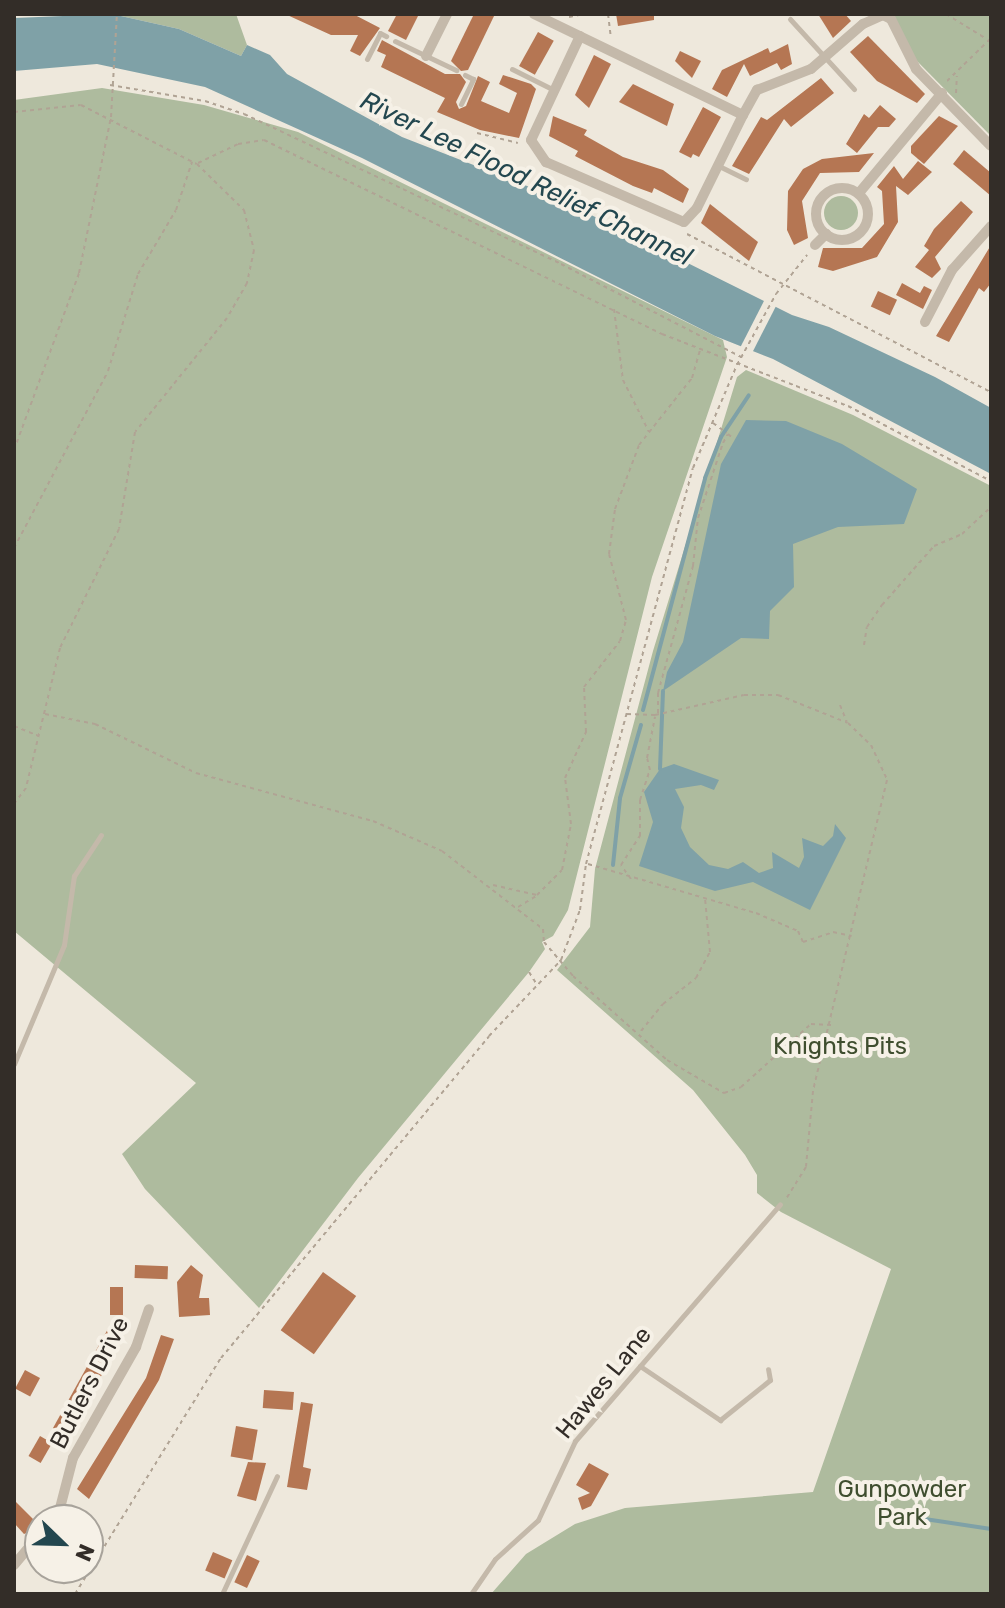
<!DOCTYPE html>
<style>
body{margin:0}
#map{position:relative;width:1005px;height:1608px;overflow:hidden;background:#eee8dc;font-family:Rubik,sans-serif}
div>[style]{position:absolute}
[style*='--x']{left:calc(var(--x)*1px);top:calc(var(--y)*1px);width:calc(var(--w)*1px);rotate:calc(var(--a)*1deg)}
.green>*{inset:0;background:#aebb9e}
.round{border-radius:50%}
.water>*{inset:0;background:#7fa1a7}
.pier>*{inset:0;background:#eee8dc;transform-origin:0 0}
.stream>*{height:4px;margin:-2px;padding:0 2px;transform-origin:2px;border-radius:2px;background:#7fa1a7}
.building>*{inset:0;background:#b57653;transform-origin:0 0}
.path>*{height:2px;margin-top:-1px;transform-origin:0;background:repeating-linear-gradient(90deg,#b0a394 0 4px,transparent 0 8px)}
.service>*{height:5px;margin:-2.5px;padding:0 2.5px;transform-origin:2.5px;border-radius:2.5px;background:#c4b9aa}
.minor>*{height:10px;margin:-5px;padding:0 5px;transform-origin:5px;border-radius:5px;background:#c4b9aa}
.minor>.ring{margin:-5px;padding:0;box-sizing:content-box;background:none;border:10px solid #c4b9aa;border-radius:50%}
span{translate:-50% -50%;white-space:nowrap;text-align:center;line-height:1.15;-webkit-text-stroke:8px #f6f1e7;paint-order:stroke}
.park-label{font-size:24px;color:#3f4e2f}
.street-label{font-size:24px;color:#332d28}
.water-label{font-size:26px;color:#23474f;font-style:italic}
.frame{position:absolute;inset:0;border:16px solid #332d28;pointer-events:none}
.north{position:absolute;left:24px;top:1504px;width:80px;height:80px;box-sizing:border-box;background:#f6f1e7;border:2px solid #a8a39b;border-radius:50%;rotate:113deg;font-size:22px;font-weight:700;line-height:32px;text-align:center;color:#332d28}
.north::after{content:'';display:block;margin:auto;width:28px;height:36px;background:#23474f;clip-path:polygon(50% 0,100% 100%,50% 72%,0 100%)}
</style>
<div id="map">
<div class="green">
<i style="clip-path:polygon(112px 14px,236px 14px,247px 45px,241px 56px,179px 29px)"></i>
<i style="clip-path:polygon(890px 14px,991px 14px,991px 136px,914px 58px)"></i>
<i style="clip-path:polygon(102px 88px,204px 105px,298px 132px,723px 340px,727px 357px,652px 577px,568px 910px,553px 936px,542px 942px,545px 949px,529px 972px,358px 1178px,259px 1308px,145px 1189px,122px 1154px,196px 1083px,14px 931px,14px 100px)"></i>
<i class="round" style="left:824px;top:196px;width:34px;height:34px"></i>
<i style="clip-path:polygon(746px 370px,853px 415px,991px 486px,991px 1594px,491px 1594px,526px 1554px,575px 1524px,625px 1508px,813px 1492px,891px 1269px,781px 1212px,757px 1193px,757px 1175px,745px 1155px,693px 1090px,557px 970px,590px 927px,595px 869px,653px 651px,737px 377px)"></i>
</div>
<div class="water">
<i style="clip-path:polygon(112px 14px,179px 29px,241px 56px,247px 45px,270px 55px,287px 74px,402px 137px,555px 197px,792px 315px,829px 327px,935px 377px,991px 408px,991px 474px,773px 359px,715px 336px,362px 158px,205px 87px,97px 64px,14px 71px,14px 18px)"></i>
<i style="clip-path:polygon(746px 420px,786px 421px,842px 444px,917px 489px,904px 524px,838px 527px,793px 544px,794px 587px,770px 611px,769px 639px,741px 638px,663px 691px,667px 672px,683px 642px,721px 464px)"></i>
<i style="clip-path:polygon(674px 764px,719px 780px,714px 790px,701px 785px,675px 789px,684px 807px,681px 828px,690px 847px,709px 865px,728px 869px,743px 862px,759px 873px,773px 868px,772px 852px,799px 868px,804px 857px,802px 838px,823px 846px,833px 836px,835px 824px,846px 838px,810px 910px,753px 882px,715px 891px,639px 866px,653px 822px,644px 792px,660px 769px)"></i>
</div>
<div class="pier">
<i style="left:766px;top:297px;width:13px;height:59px;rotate:27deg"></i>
</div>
<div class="stream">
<i style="--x:643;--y:710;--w:240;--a:-75"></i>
<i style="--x:705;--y:478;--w:44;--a:-68.7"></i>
<i style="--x:721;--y:437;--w:50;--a:-56.3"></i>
<i style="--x:660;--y:769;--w:78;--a:-87.8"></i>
<i style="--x:613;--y:865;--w:67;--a:-84"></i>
<i style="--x:620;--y:798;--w:76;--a:-74"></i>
<i style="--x:905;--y:1516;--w:87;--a:8.6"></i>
</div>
<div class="building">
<i style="clip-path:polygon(285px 14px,353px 14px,380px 28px,360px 56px,350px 51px,358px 35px,331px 35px)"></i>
<i style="clip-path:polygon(397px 14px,419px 14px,406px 40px,388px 31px)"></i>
<i style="clip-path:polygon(474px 14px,495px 14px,468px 70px,461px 71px,451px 61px)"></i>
<i style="clip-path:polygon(616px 14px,654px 14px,654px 20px,618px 26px)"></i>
<i style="clip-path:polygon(818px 14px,845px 14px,851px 21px,833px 38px)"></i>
<i style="left:538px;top:32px;width:18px;height:39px;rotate:29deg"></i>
<i style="clip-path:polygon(868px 36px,925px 94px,917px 103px,877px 81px,850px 52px)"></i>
<i style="clip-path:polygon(382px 40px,445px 74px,460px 74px,466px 82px,456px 102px,459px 109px,466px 106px,478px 76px,490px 82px,481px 101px,509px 113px,517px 93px,499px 84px,503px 75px,531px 84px,536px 89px,519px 138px,480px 130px,437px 112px,445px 98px,381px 67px,386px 55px,377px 51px)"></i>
<i style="clip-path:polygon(788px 44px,792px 64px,781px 70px,777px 63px,750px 76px,744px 64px,727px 97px,712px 89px,722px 70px,768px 48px,770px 53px)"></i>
<i style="clip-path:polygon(680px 51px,701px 61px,692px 78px,675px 61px)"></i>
<i style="clip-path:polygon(594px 55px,611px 64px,589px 108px,575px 95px)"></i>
<i style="clip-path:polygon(821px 78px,834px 93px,791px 127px,784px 119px,749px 174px,732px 166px,761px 117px,767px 120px)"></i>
<i style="clip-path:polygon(633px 84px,674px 104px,667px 126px,619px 102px)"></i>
<i style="clip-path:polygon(880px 105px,896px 119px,889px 127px,878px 127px,857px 153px,846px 144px,864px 114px,869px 118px)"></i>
<i style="clip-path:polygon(703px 107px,721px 117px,699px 157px,693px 154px,691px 158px,679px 152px)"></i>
<i style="clip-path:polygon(553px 116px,587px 130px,584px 135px,623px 157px,663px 170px,689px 189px,683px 203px,654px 188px,652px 193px,633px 186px,575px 156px,578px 151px,549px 136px)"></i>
<i style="clip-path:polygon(939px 116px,958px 126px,924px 164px,911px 153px,911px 146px)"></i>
<i style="clip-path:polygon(964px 150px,991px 173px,991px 196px,953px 164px)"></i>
<i style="clip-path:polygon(874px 153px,859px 172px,820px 173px,802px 201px,808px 238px,794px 245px,787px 230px,788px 191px,803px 169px,822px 159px)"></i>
<i style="clip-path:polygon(918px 161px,932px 172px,908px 195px,896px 186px,898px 222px,877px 257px,833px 271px,818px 267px,823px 248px,862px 248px,884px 224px,882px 191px,877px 187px,894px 166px,903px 179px)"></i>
<i style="clip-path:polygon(961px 201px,973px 212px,935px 257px,941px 269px,932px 278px,915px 267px,929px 250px,924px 246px,934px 229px)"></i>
<i style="clip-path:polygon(710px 204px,758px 242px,749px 261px,701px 223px)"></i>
<i style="clip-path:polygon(991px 245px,991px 283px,984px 292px,979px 288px,949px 342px,936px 336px)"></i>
<i style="clip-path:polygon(902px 283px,920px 293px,924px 286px,932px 290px,923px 309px,896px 295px)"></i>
<i style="left:878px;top:291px;width:21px;height:17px;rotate:25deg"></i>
<i style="left:135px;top:1265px;width:33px;height:13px;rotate:2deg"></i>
<i style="clip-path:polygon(191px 1265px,203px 1275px,199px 1298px,209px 1298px,210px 1315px,179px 1317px,177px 1282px)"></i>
<i style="left:323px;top:1272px;width:41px;height:72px;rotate:36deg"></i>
<i style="left:110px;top:1287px;width:13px;height:28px"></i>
<i style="clip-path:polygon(109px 1327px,120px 1332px,103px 1373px,64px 1435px,53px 1428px)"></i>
<i style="clip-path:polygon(161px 1335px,174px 1339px,159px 1380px,89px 1499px,77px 1489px,146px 1378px)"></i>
<i style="left:25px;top:1370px;width:17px;height:21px;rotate:28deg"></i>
<i style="left:264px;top:1390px;width:30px;height:18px;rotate:4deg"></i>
<i style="clip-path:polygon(301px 1402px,313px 1404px,303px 1467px,311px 1469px,307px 1490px,287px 1487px)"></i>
<i style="left:236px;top:1426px;width:22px;height:31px;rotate:10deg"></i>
<i style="left:40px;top:1436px;width:14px;height:23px;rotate:30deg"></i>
<i style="clip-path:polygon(248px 1462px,266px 1463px,256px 1501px,237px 1496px)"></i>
<i style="clip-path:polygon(589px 1463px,609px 1474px,591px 1506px,582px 1510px,578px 1498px,590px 1493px,576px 1485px)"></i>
<i style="clip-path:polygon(14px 1500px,37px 1523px,29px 1532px,24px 1534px,14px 1523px)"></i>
<i style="left:213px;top:1552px;width:21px;height:20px;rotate:23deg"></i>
<i style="left:247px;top:1555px;width:14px;height:30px;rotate:25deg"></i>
</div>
<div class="path">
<i style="--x:608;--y:14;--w:23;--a:83"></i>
<i style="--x:946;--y:14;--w:46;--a:31.6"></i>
<i style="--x:569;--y:17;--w:15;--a:-11"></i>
<i style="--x:947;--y:81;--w:62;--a:-44.3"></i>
<i style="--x:110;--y:85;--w:96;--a:9.6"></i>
<i style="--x:205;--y:101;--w:41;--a:18.4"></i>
<i style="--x:244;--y:114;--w:351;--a:25.3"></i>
<i style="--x:561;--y:264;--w:203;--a:27.3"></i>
<i style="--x:956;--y:93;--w:17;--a:-87"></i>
<i style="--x:14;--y:112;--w:67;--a:-6"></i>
<i style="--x:81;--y:105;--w:130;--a:27"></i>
<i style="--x:197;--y:164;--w:66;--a:44.4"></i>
<i style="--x:244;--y:210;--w:41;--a:76"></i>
<i style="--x:254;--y:250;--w:34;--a:102"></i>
<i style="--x:247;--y:283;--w:40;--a:119.7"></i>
<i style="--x:227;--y:318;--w:146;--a:128.9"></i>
<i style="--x:135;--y:432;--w:98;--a:99.4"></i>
<i style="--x:119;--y:529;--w:133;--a:116.4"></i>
<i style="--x:60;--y:648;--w:144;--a:103.7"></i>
<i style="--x:26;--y:788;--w:20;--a:127"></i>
<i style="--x:477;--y:133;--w:42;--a:13.7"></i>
<i style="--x:198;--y:163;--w:44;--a:-25.4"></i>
<i style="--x:238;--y:144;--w:26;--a:-9"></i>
<i style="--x:264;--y:140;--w:443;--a:26"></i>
<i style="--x:662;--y:334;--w:199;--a:21.2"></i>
<i style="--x:848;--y:406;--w:161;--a:27.7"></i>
<i style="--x:687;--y:234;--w:343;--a:27.5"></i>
<i style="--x:614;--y:309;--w:72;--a:82.8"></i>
<i style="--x:623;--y:380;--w:58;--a:63.4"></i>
<i style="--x:713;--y:423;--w:17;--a:36"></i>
<i style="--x:14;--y:450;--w:189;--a:-69.8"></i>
<i style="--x:79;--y:273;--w:159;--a:-78.4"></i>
<i style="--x:111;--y:117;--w:103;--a:-86.7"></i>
<i style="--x:14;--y:548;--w:200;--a:-62"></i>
<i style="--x:108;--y:371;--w:102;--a:-72.8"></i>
<i style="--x:138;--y:274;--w:74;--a:-59.3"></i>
<i style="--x:176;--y:210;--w:51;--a:-71.6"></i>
<i style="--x:864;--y:645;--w:18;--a:-81"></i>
<i style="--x:867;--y:627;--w:27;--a:-56"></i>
<i style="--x:882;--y:605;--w:79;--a:-48.6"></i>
<i style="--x:934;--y:546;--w:30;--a:-23"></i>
<i style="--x:962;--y:534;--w:40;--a:-43"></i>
<i style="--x:840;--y:705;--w:18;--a:68"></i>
<i style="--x:658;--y:713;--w:20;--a:-90"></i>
<i style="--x:658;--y:693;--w:132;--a:-74.6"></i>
<i style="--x:693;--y:566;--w:48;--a:-84.1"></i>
<i style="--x:698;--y:518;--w:79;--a:-71.6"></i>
<i style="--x:723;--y:443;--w:10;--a:-61"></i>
<i style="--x:728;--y:434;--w:8;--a:40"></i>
<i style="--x:45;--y:714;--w:51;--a:11.3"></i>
<i style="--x:95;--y:724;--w:112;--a:25.9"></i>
<i style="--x:196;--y:773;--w:183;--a:15.2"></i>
<i style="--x:373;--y:821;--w:75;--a:23.5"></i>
<i style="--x:442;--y:851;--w:128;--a:37.7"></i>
<i style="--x:543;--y:929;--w:13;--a:86"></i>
<i style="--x:544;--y:942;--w:45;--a:49.5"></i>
<i style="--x:573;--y:976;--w:126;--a:41.8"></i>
<i style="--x:667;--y:1060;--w:66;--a:30.1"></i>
<i style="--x:724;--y:1093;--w:18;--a:-19"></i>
<i style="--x:741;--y:1087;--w:94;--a:-42"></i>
<i style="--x:811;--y:1024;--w:20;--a:3"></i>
<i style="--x:627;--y:714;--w:28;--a:2"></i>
<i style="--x:655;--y:715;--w:91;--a:-12.7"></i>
<i style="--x:744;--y:695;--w:34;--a:0"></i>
<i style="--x:778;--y:695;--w:75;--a:21.8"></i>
<i style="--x:848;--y:723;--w:32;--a:44"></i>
<i style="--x:871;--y:745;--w:38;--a:65"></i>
<i style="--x:887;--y:780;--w:320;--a:103.4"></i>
<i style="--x:813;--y:1091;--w:76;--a:95.3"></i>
<i style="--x:806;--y:1167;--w:36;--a:122"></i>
<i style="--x:14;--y:726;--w:27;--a:22"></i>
<i style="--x:588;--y:864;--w:175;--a:16.3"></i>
<i style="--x:756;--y:913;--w:46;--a:23.2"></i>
<i style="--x:798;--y:931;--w:12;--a:66"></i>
<i style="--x:803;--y:942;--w:32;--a:-18"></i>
<i style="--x:833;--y:932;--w:19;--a:12"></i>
<i style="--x:631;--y:879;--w:17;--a:-126"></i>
<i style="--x:621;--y:865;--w:35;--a:-57"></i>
<i style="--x:640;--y:836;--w:36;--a:-90"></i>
<i style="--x:640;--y:800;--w:32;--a:-72"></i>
<i style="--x:650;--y:770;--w:12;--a:-104"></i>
<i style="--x:647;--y:758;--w:42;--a:-79"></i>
<i style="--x:493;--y:885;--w:45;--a:12.8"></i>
<i style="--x:537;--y:895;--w:35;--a:-45"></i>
<i style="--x:562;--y:870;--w:47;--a:-78.9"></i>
<i style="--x:571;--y:824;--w:46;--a:-97.4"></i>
<i style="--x:565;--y:778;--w:51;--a:-65.5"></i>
<i style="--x:586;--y:732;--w:45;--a:-92.5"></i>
<i style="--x:584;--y:687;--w:58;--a:-52"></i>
<i style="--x:620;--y:641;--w:22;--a:-74"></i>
<i style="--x:626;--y:620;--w:68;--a:-104.4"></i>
<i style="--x:609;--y:554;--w:45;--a:-82.4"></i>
<i style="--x:615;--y:509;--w:68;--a:-69.4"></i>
<i style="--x:639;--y:445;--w:85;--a:-51.7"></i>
<i style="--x:692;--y:378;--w:29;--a:-74"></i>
<i style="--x:518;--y:907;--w:21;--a:-31"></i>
<i style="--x:529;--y:972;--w:13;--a:58"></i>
<i style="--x:641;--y:1031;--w:35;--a:-51"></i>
<i style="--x:663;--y:1004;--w:42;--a:-38.2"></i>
<i style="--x:696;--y:978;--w:30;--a:-62"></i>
<i style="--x:710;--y:952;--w:54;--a:-95.3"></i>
<i style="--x:749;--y:1593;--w:1;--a:90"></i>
<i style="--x:75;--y:1594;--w:278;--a:-58.3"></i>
<i style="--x:221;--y:1358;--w:419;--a:-50.2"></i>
<i style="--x:489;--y:1036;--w:105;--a:-46.5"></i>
<i style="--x:561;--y:960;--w:53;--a:-69.2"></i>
<i style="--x:580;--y:910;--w:46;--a:-82.6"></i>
<i style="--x:586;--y:864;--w:410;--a:-74.9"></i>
<i style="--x:693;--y:468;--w:112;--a:-66.9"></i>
<i style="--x:737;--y:365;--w:81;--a:-61.2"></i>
<i style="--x:776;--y:294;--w:50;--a:-51.5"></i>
</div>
<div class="service">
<i style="--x:790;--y:19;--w:95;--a:47.6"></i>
<i style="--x:395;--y:41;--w:68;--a:25.4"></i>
<i style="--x:367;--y:59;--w:29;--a:-63"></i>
<i style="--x:380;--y:33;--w:7;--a:27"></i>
<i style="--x:512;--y:69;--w:47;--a:26.6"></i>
<i style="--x:461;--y:104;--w:28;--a:-64"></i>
<i style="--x:473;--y:79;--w:9;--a:-153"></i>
<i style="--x:719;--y:166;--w:30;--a:26"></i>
<i style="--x:14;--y:1064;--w:129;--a:-67.2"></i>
<i style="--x:64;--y:945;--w:70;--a:-81.8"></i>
<i style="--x:74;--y:876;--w:49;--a:-56.6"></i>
<i style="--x:640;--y:1366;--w:97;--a:34"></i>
<i style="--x:720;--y:1420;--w:64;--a:-38.7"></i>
<i style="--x:770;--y:1380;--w:11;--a:-100"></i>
<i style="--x:222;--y:1594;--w:130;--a:-65"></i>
<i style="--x:471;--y:1594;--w:42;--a:-55.6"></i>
<i style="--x:495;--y:1559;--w:58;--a:-42.2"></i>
<i style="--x:538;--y:1520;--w:87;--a:-64.9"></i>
<i style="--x:575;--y:1441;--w:313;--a:-49.1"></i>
</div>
<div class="minor">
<i style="--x:534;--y:14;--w:232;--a:25.8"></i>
<i style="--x:743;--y:115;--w:29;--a:-61"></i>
<i style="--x:757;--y:90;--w:58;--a:-21.3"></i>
<i style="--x:811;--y:69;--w:69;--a:-40.9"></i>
<i style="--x:863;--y:24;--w:22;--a:-24"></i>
<i style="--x:883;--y:15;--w:9;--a:27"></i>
<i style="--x:891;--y:19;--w:56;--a:63.4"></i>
<i style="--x:916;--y:69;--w:107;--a:45.8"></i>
<i style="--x:580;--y:36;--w:115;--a:115.2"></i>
<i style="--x:531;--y:140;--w:27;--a:56"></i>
<i style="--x:546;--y:162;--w:150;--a:23.5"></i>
<i style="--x:684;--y:222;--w:19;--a:-47"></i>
<i style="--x:697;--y:208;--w:104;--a:-63.7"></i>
<i style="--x:426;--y:56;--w:47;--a:-63.4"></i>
<i class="ring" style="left:816px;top:188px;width:42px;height:42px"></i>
<i style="--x:859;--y:193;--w:130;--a:-50.3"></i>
<i style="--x:815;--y:245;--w:16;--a:-45"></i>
<i style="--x:925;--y:322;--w:59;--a:-62.6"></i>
<i style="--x:952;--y:270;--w:59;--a:-48.4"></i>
<i style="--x:52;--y:1520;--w:11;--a:-49"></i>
<i style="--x:59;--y:1512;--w:56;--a:-75.5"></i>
<i style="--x:73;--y:1458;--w:128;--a:-60.4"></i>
<i style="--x:136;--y:1347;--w:40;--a:-71.1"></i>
<i style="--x:14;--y:1565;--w:40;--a:-50"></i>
</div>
<div class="park-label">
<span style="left:840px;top:1047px">Knights Pits</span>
<span style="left:902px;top:1504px">Gunpowder<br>Park</span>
</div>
<div class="street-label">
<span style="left:90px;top:1383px;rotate:-63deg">Butlers Drive</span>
<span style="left:604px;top:1383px;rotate:-51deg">Hawes Lane</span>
</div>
<div class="water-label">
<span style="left:526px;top:179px;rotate:26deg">River Lee Flood Relief Channel</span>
</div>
<div class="frame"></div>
<div class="north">N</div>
</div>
